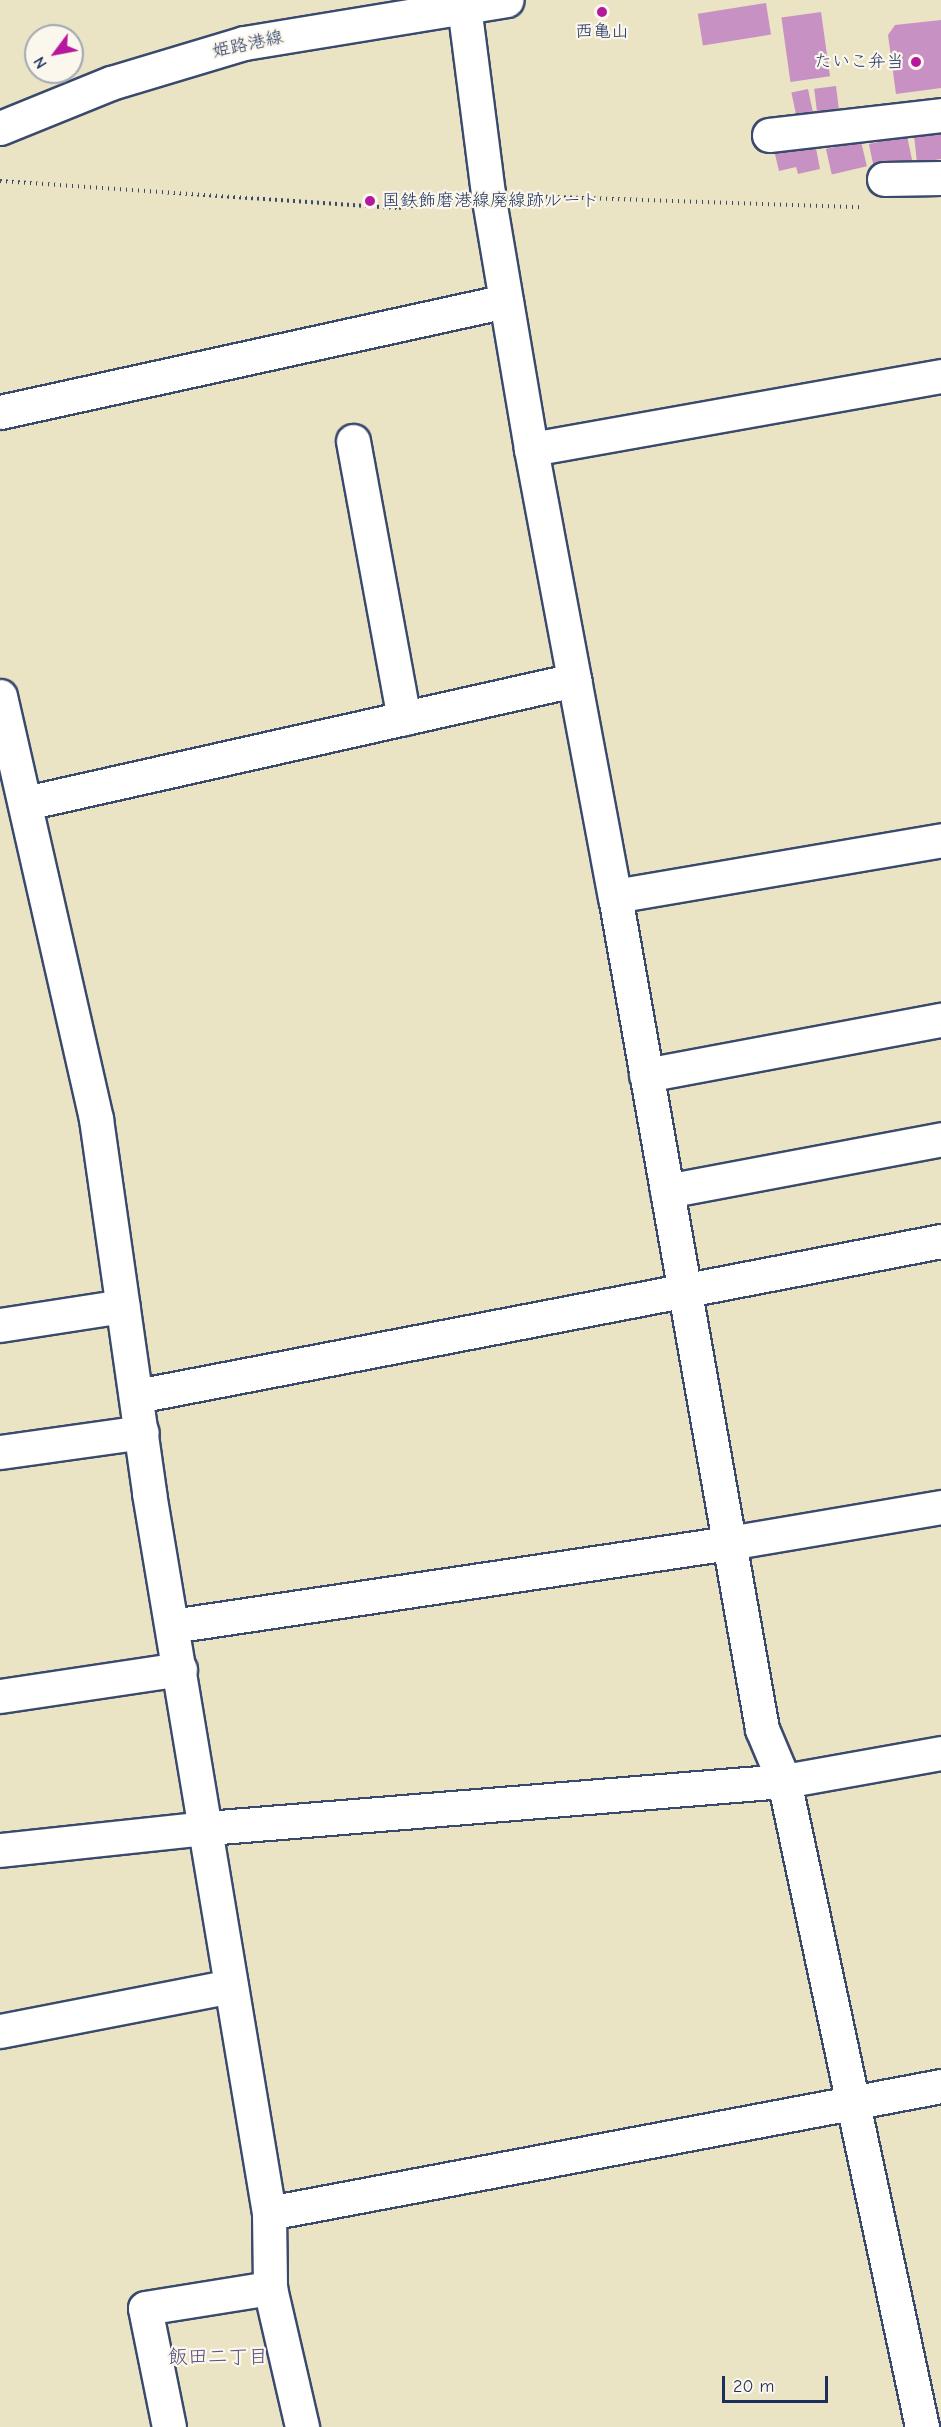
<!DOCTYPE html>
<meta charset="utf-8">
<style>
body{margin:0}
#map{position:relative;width:941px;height:2427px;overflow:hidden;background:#ebe4c4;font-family:"Comic Neue","Klee One",sans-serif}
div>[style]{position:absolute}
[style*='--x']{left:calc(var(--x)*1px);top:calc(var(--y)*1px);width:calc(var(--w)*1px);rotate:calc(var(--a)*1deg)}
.building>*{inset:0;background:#c891c3;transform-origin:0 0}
.path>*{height:4px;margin-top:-2px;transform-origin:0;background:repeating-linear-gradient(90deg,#3a4a6d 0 1.5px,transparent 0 6px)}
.roads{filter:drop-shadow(2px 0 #3a4a6d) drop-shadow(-2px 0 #3a4a6d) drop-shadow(0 2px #3a4a6d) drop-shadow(0 -2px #3a4a6d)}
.street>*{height:33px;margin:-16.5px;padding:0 16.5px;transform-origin:16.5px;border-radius:16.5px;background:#fff}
.secondary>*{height:33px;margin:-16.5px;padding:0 16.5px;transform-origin:16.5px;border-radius:16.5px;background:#fff}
.primary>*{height:33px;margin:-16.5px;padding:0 16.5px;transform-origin:16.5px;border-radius:16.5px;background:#fff}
.dots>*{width:16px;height:16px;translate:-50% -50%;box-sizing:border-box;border:3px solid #fbf7ec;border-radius:50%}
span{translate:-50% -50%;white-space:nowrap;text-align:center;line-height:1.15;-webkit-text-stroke:4.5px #fbf7ec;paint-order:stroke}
.poi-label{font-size:18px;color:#1b2f5e}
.right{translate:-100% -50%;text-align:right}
.left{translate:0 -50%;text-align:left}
.street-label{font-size:18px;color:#1b2f5e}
.neighbourhood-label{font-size:20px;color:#585181}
.north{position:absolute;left:24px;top:24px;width:60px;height:60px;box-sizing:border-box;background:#fbf7ec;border:2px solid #a1a7b3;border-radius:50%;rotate:238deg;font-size:16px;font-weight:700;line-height:24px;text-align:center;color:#1b2f5e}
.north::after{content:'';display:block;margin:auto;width:21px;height:27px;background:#b5179e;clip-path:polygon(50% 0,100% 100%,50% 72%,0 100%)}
.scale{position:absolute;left:722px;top:2376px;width:106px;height:27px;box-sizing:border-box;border:3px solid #1b2f5e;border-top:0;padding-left:8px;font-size:18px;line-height:21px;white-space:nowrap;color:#1b2f5e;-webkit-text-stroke:4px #fbf7ec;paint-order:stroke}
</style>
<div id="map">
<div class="building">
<i style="left:766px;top:3px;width:32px;height:69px;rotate:81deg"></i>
<i style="left:821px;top:12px;width:65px;height:40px;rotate:82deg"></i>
<i style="clip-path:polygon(941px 20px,941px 88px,896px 94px,888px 35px,895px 25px)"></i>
<i style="left:836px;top:86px;width:23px;height:22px;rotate:83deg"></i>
<i style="left:808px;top:89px;width:25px;height:17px;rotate:78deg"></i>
<i style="clip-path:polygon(941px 131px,941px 159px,917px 163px,914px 135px)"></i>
<i style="left:907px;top:136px;width:25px;height:39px;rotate:78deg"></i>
<i style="left:861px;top:141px;width:26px;height:36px;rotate:77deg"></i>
<i style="clip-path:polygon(815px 143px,820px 169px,798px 174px,796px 167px,779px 171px,774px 150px)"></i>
</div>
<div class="path">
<i style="--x:0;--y:181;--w:400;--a:3.9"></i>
<i style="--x:399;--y:208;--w:57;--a:-9.1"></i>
<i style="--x:522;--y:196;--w:340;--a:1.9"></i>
</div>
<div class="roads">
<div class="street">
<i style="--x:769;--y:135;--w:173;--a:-6.6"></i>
<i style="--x:884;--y:179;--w:57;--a:-1"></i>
<i style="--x:488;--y:194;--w:259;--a:80.4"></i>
<i style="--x:531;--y:449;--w:455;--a:79.4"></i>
<i style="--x:615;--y:896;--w:846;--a:79.99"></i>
<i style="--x:762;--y:1729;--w:56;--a:67.1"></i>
<i style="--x:784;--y:1781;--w:661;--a:77.94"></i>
<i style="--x:0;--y:412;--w:518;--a:-12.37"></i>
<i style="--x:353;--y:441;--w:282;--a:79.6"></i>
<i style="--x:531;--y:449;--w:416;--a:-10.1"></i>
<i style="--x:0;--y:696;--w:434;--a:77.2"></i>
<i style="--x:96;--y:1119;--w:378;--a:81.9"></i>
<i style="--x:149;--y:1493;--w:730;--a:80.54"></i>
<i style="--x:269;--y:2213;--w:75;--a:89.2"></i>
<i style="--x:270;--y:2288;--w:143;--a:77"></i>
<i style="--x:26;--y:803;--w:562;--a:-12.65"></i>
<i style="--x:615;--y:896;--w:331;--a:-9.7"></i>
<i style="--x:646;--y:1075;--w:300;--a:-10.6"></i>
<i style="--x:667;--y:1191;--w:279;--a:-10.7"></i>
<i style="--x:0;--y:1325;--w:124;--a:-8.8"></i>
<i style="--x:137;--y:1396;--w:819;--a:-10.91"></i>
<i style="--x:0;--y:1452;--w:143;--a:-8"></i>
<i style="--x:172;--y:1626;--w:563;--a:-8.48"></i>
<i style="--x:729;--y:1543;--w:215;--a:-9.6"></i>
<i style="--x:0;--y:1696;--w:182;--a:-8.5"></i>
<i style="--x:0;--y:2031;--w:235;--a:-11"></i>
<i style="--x:269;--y:2213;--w:684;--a:-10.7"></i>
<i style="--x:169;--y:2427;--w:121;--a:-101.4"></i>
<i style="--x:145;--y:2308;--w:127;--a:-9.1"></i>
</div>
<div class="secondary">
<i style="--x:464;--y:6;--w:190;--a:82.7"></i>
<i style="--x:0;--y:1850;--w:208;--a:-6.1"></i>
<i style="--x:207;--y:1828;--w:579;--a:-4.66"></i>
<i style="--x:784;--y:1781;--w:159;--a:-10.1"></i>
</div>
<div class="primary">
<i style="--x:0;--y:128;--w:120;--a:-22.1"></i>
<i style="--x:111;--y:83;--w:139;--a:-16.7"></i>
<i style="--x:244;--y:43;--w:266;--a:-9.3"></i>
</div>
</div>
<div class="dots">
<i style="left:602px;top:12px;background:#b5179e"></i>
<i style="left:916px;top:62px;background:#b5179e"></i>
<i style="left:370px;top:201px;background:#b5179e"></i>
</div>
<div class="poi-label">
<span style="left:602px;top:32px">西亀山</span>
<span class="right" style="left:904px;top:62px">たいこ弁当</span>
<span class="left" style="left:382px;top:201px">国鉄飾磨港線廃線跡ルート</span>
</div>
<div class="street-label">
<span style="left:248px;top:45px;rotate:-12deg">姫路港線</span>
</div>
<div class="neighbourhood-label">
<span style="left:218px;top:2356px">飯田二丁目</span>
</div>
<div class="north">N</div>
<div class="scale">20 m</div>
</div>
